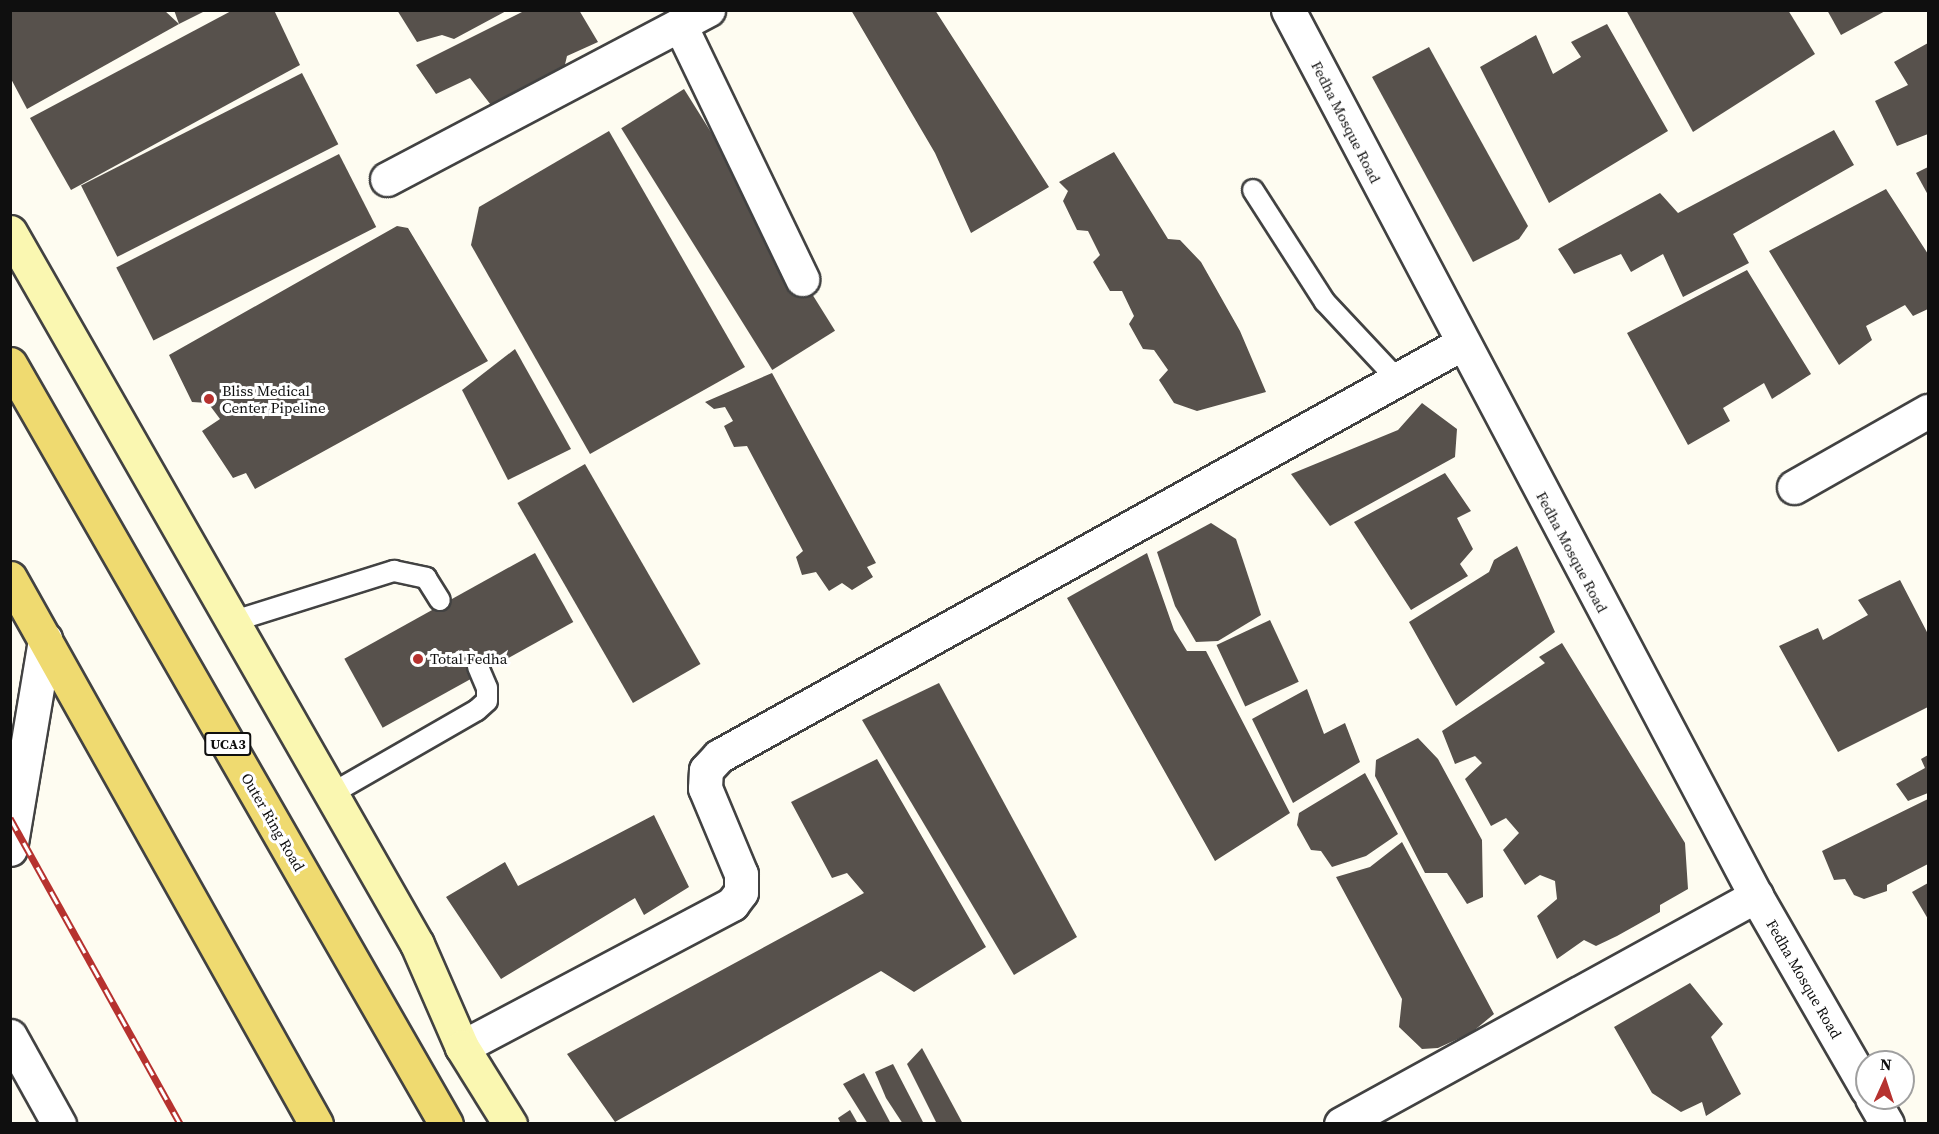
<!DOCTYPE html>
<style>
body{margin:0}
#map{position:relative;width:1939px;height:1134px;overflow:hidden;background:#fefcf1;font-family:"Source Serif 4",serif}
div>[style]{position:absolute}
[style*='--x']{left:calc(var(--x)*1px);top:calc(var(--y)*1px);width:calc(var(--w)*1px);rotate:calc(var(--a)*1deg)}
.building>*{inset:0;background:#57514c;transform-origin:0 0}
.roads{filter:drop-shadow(2px 0 #424242) drop-shadow(-2px 0 #424242) drop-shadow(0 2px #424242) drop-shadow(0 -2px #424242)}
.service>*{height:20px;margin:-10px;padding:0 10px;transform-origin:10px;border-radius:10px;background:#fff}
.minor>*{height:33px;margin:-16.5px;padding:0 16.5px;transform-origin:16.5px;border-radius:16.5px;background:#fff}
.secondary>*{height:33px;margin:-16.5px;padding:0 16.5px;transform-origin:16.5px;border-radius:16.5px;background:#faf7b1}
.primary>*{height:33px;margin:-16.5px;padding:0 16.5px;transform-origin:16.5px;border-radius:16.5px;background:#efda70}
.rail>*{height:7px;margin-top:-3.5px;transform-origin:0;background:repeating-linear-gradient(90deg,#fff 0 14px,#b6322f 0 28px);box-sizing:border-box;border-block:2px solid #b6322f}
.dots>*{width:16px;height:16px;translate:-50% -50%;box-sizing:border-box;border:3px solid #fff;border-radius:50%}
span{translate:-50% -50%;white-space:nowrap;text-align:center;line-height:1.15;-webkit-text-stroke:6px #fff;paint-order:stroke}
.shield-label span{padding:2px 4px;background:#fff;border:2px solid;border-radius:4px;-webkit-text-stroke-width:0}
.shield-label{font-size:14px;color:#0f0f0f;font-weight:700}
.street-label{font-size:15px;color:#0f0f0f}
.poi-label{font-size:15px;color:#0f0f0f}
.left{translate:0 -50%;text-align:left}
.frame{position:absolute;inset:0;border:12px solid #0f0f0f;pointer-events:none}
.north{position:absolute;left:1855px;top:1050px;width:60px;height:60px;box-sizing:border-box;background:#fff;border:2px solid #9f9f9f;border-radius:50%;rotate:3deg;font-size:16px;font-weight:700;line-height:24px;text-align:center;color:#0f0f0f}
.north::after{content:'';display:block;margin:auto;width:21px;height:27px;background:#b6322f;clip-path:polygon(50% 0,100% 100%,50% 72%,0 100%)}
</style>
<div id="map">
<div class="building">
<i style="clip-path:polygon(10px 10px,164px 10px,179px 24px,27px 109px,10px 77px)"></i>
<i style="clip-path:polygon(174px 10px,207px 10px,179px 24px)"></i>
<i style="clip-path:polygon(233px 10px,274px 10px,300px 65px,71px 190px,30px 118px)"></i>
<i style="clip-path:polygon(397px 10px,508px 10px,454px 39px,442px 35px,417px 42px)"></i>
<i style="clip-path:polygon(526px 10px,579px 10px,598px 42px,567px 56px,563px 73px,494px 109px,470px 78px,436px 94px,416px 65px)"></i>
<i style="clip-path:polygon(851px 10px,935px 10px,1049px 187px,971px 233px,935px 153px)"></i>
<i style="clip-path:polygon(1626px 10px,1788px 10px,1815px 54px,1693px 132px)"></i>
<i style="clip-path:polygon(1827px 10px,1887px 10px,1841px 35px)"></i>
<i style="clip-path:polygon(1607px 24px,1668px 131px,1549px 203px,1480px 67px,1536px 35px,1553px 74px,1581px 57px,1571px 42px)"></i>
<i style="clip-path:polygon(1928px 43px,1928px 134px,1897px 146px,1875px 101px,1908px 85px,1894px 62px)"></i>
<i style="clip-path:polygon(1429px 47px,1528px 226px,1519px 239px,1473px 262px,1372px 77px)"></i>
<i style="left:302px;top:73px;width:80px;height:248px;rotate:63deg"></i>
<i style="left:684px;top:89px;width:285px;height:74px;rotate:58deg"></i>
<i style="clip-path:polygon(1834px 130px,1854px 165px,1733px 234px,1749px 263px,1683px 297px,1663px 254px,1631px 272px,1621px 254px,1574px 274px,1558px 249px,1660px 193px,1678px 213px)"></i>
<i style="clip-path:polygon(609px 131px,745px 367px,590px 454px,471px 245px,479px 207px)"></i>
<i style="clip-path:polygon(1114px 152px,1168px 239px,1180px 240px,1201px 262px,1240px 331px,1266px 392px,1197px 411px,1174px 403px,1159px 380px,1168px 370px,1154px 350px,1143px 349px,1129px 324px,1134px 316px,1122px 291px,1110px 291px,1093px 262px,1100px 255px,1088px 231px,1077px 230px,1063px 201px,1068px 191px,1059px 182px)"></i>
<i style="left:339px;top:154px;width:82px;height:250px;rotate:63deg"></i>
<i style="clip-path:polygon(1928px 167px,1928px 195px,1916px 173px)"></i>
<i style="clip-path:polygon(1886px 189px,1928px 254px,1928px 309px,1913px 316px,1905px 305px,1866px 326px,1872px 340px,1839px 365px,1769px 251px)"></i>
<i style="clip-path:polygon(397px 226px,408px 228px,488px 361px,255px 489px,246px 473px,233px 478px,202px 431px,220px 419px,208px 403px,192px 402px,169px 355px)"></i>
<i style="clip-path:polygon(1747px 270px,1811px 374px,1772px 399px,1764px 383px,1723px 408px,1730px 421px,1688px 445px,1627px 333px)"></i>
<i style="clip-path:polygon(515px 349px,571px 449px,508px 480px,462px 390px)"></i>
<i style="clip-path:polygon(772px 373px,876px 563px,867px 567px,873px 577px,852px 590px,842px 583px,829px 591px,816px 572px,802px 575px,796px 557px,803px 551px,747px 446px,734px 447px,724px 426px,733px 421px,725px 407px,714px 409px,705px 402px)"></i>
<i style="clip-path:polygon(1422px 403px,1457px 429px,1455px 457px,1330px 526px,1291px 474px,1398px 430px)"></i>
<i style="left:585px;top:464px;width:231px;height:78px;rotate:60deg"></i>
<i style="clip-path:polygon(1445px 473px,1471px 511px,1457px 518px,1473px 549px,1460px 564px,1468px 576px,1411px 610px,1354px 522px)"></i>
<i style="clip-path:polygon(1211px 523px,1236px 539px,1261px 615px,1218px 641px,1196px 642px,1175px 606px,1157px 552px)"></i>
<i style="clip-path:polygon(1517px 546px,1555px 632px,1456px 706px,1409px 622px,1489px 572px,1494px 560px)"></i>
<i style="left:535px;top:553px;width:79px;height:218px;rotate:61deg"></i>
<i style="clip-path:polygon(1147px 553px,1174px 630px,1187px 651px,1206px 651px,1290px 813px,1215px 861px,1067px 598px)"></i>
<i style="clip-path:polygon(1900px 580px,1928px 634px,1928px 707px,1838px 752px,1779px 646px,1818px 628px,1823px 640px,1868px 615px,1858px 600px)"></i>
<i style="left:1270px;top:620px;width:68px;height:59px;rotate:65deg"></i>
<i style="clip-path:polygon(1562px 643px,1685px 843px,1688px 889px,1660px 905px,1660px 912px,1617px 936px,1596px 946px,1584px 940px,1557px 959px,1537px 916px,1557px 899px,1555px 881px,1540px 875px,1525px 885px,1503px 850px,1519px 833px,1506px 818px,1491px 826px,1465px 779px,1482px 763px,1475px 756px,1455px 764px,1442px 731px,1545px 663px,1539px 657px)"></i>
<i style="clip-path:polygon(939px 683px,1077px 937px,1014px 975px,862px 720px)"></i>
<i style="clip-path:polygon(1307px 689px,1324px 734px,1345px 723px,1360px 762px,1293px 803px,1252px 719px)"></i>
<i style="clip-path:polygon(1418px 738px,1438px 759px,1482px 840px,1483px 897px,1467px 904px,1447px 873px,1425px 873px,1375px 776px,1376px 760px)"></i>
<i style="clip-path:polygon(1928px 755px,1928px 793px,1908px 801px,1896px 784px,1925px 768px,1921px 759px)"></i>
<i style="clip-path:polygon(877px 759px,986px 947px,914px 992px,881px 971px,615px 1122px,567px 1054px,864px 893px,847px 873px,832px 878px,791px 802px)"></i>
<i style="clip-path:polygon(1365px 773px,1398px 834px,1366px 856px,1332px 867px,1321px 851px,1311px 850px,1297px 825px,1299px 813px)"></i>
<i style="clip-path:polygon(1928px 799px,1928px 864px,1887px 885px,1887px 891px,1864px 899px,1854px 895px,1845px 879px,1834px 880px,1822px 851px)"></i>
<i style="clip-path:polygon(654px 815px,689px 887px,644px 915px,635px 898px,501px 979px,446px 897px,505px 862px,518px 886px)"></i>
<i style="clip-path:polygon(1402px 842px,1494px 1014px,1471px 1033px,1438px 1048px,1422px 1049px,1399px 1027px,1402px 999px,1336px 877px,1370px 867px)"></i>
<i style="clip-path:polygon(1928px 883px,1928px 919px,1912px 892px)"></i>
<i style="clip-path:polygon(1690px 983px,1723px 1024px,1711px 1037px,1741px 1094px,1706px 1116px,1702px 1102px,1681px 1112px,1652px 1093px,1614px 1027px)"></i>
<i style="clip-path:polygon(922px 1048px,963px 1124px,937px 1124px,907px 1064px)"></i>
<i style="clip-path:polygon(893px 1064px,924px 1124px,903px 1124px,886px 1098px,875px 1072px)"></i>
<i style="clip-path:polygon(864px 1073px,891px 1124px,868px 1124px,843px 1084px)"></i>
<i style="clip-path:polygon(850px 1110px,858px 1124px,841px 1124px,838px 1118px)"></i>
</div>
<div class="roads">
<div class="service">
<i style="--x:1253;--y:190;--w:133;--a:57.3"></i>
<i style="--x:1325;--y:302;--w:105;--a:46.9"></i>
<i style="--x:234;--y:621;--w:168;--a:-17.4"></i>
<i style="--x:394;--y:571;--w:33;--a:12"></i>
<i style="--x:426;--y:578;--w:26;--a:58"></i>
<i style="--x:331;--y:794;--w:168;--a:-29.9"></i>
<i style="--x:477;--y:710;--w:13;--a:-42"></i>
<i style="--x:487;--y:701;--w:13;--a:-90"></i>
<i style="--x:487;--y:688;--w:23;--a:-113"></i>
</div>
<div class="minor">
<i style="--x:1288;--y:10;--w:1002;--a:62.16"></i>
<i style="--x:1756;--y:896;--w:223;--a:60.1"></i>
<i style="--x:680;--y:25;--w:282;--a:64.3"></i>
<i style="--x:387;--y:179;--w:363;--a:-27.8"></i>
<i style="--x:1794;--y:487;--w:154;--a:-29.6"></i>
<i style="--x:10;--y:849;--w:213;--a:-80.5"></i>
<i style="--x:10;--y:1036;--w:101;--a:60.9"></i>
<i style="--x:462;--y:1047;--w:306;--a:-27.9"></i>
<i style="--x:732;--y:904;--w:15;--a:-53"></i>
<i style="--x:741;--y:892;--w:18;--a:-90"></i>
<i style="--x:741;--y:874;--w:93;--a:-112.7"></i>
<i style="--x:705;--y:788;--w:18;--a:-87"></i>
<i style="--x:706;--y:770;--w:19;--a:-47"></i>
<i style="--x:719;--y:756;--w:849;--a:-29.04"></i>
<i style="--x:1872;--y:1098;--w:30;--a:60"></i>
<i style="--x:1341;--y:1124;--w:474;--a:-28.8"></i>
</div>
<div class="secondary">
<i style="--x:10;--y:232;--w:820;--a:60.25"></i>
<i style="--x:417;--y:944;--w:112;--a:66.4"></i>
<i style="--x:462;--y:1047;--w:91;--a:58.1"></i>
</div>
<div class="primary">
<i style="--x:10;--y:364;--w:876;--a:60.16"></i>
<i style="--x:10;--y:578;--w:626;--a:60.73"></i>
</div>
</div>
<div class="rail">
<i style="--x:10;--y:818;--w:350;--a:60.9"></i>
</div>
<div class="dots">
<i style="left:209px;top:399px;background:#b6322f"></i>
<i style="left:418px;top:659px;background:#b6322f"></i>
</div>
<div class="shield-label">
<span style="left:228px;top:744px">UCA3</span>
</div>
<div class="street-label">
<span style="left:1346px;top:122px;rotate:63deg">Fedha Mosque Road</span>
<span style="left:1572px;top:552px;rotate:62deg">Fedha Mosque Road</span>
<span style="left:273px;top:822px;rotate:60deg">Outer Ring Road</span>
<span style="left:1804px;top:979px;rotate:60deg">Fedha Mosque Road</span>
</div>
<div class="poi-label">
<span class="left" style="left:222px;top:399px">Bliss Medical<br>Center Pipeline</span>
<span class="left" style="left:430px;top:659px">Total Fedha</span>
</div>
<div class="frame"></div>
<div class="north">N</div>
</div>
